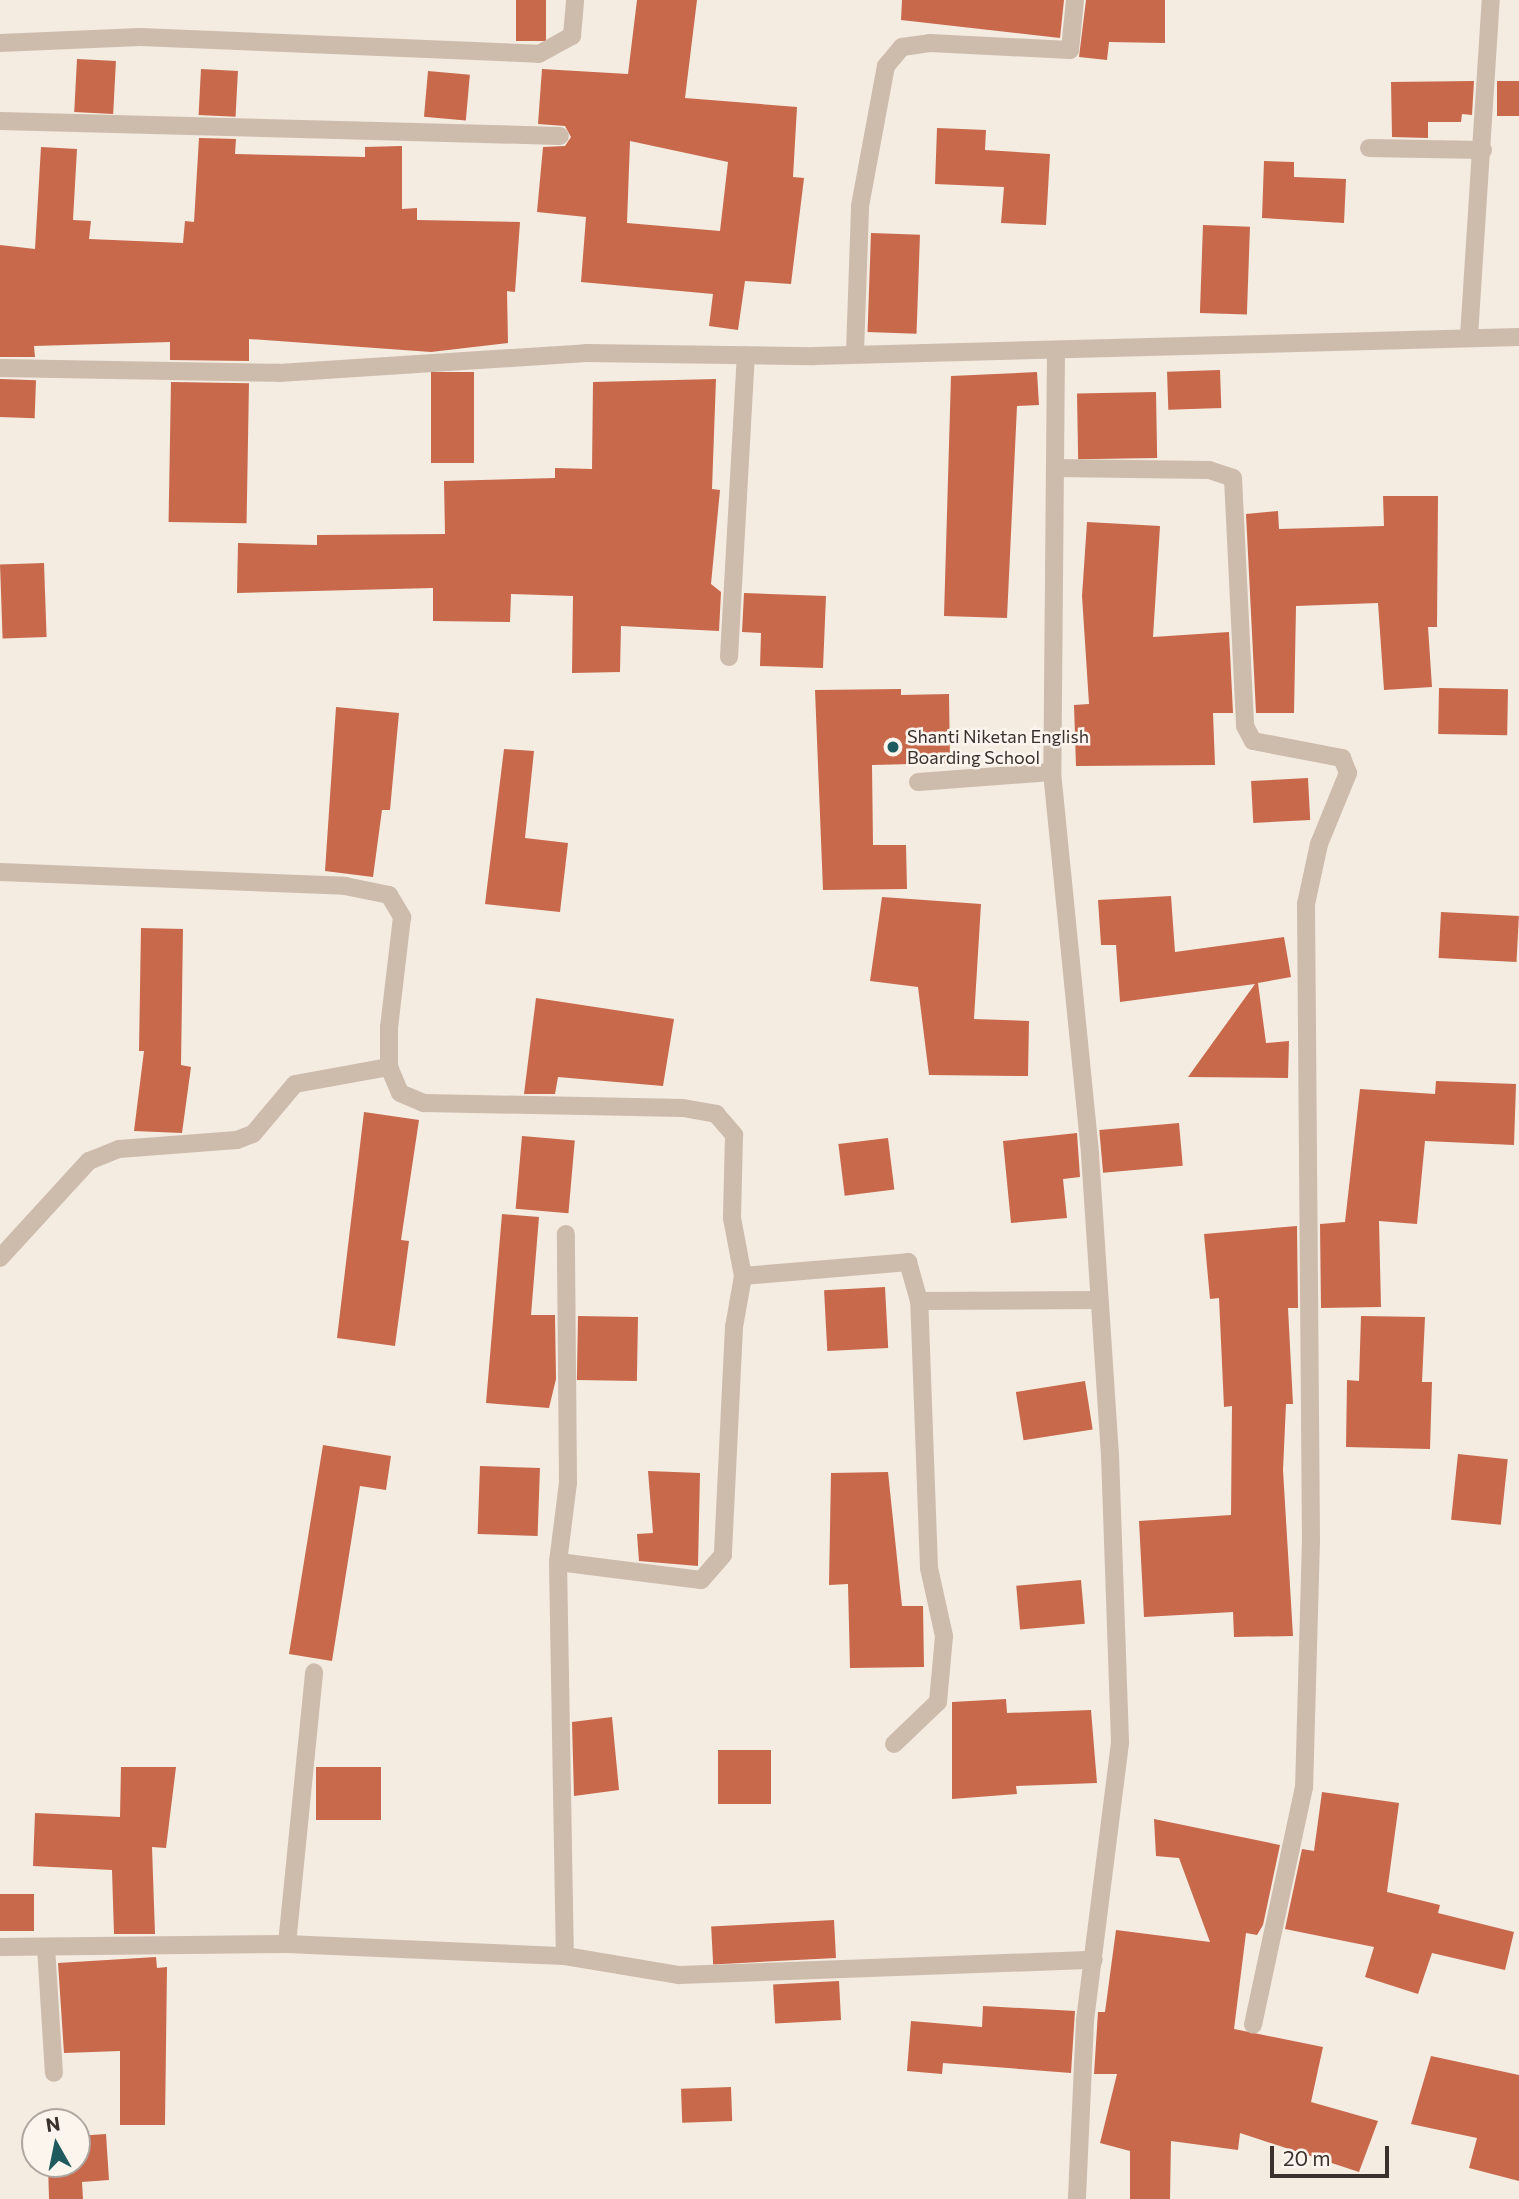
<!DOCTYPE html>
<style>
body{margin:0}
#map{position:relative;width:1519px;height:2199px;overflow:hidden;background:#f4ebe1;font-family:Commissioner,sans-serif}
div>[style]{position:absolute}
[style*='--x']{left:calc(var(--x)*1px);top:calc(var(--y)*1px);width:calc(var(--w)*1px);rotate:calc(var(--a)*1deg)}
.building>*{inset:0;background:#c8694b;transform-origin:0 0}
.street>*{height:18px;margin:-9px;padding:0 9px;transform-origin:9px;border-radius:9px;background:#cdbbac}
.dots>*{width:19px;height:19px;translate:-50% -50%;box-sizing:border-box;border:4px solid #fbf5ee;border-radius:50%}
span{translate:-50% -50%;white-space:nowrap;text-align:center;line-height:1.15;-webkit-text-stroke:5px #fbf5ee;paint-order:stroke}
.poi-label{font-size:18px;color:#3b302b}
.left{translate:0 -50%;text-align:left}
.north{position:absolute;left:21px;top:2108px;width:70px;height:70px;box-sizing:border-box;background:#fbf5ee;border:2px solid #aea6a0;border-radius:50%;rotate:351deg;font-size:19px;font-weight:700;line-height:28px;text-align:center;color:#3b302b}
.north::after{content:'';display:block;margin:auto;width:24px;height:32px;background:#1f5a5e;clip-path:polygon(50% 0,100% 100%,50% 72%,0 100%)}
.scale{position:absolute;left:1270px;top:2146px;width:119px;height:32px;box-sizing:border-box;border:4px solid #3b302b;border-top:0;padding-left:9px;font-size:21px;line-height:24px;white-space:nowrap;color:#3b302b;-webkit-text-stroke:5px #fbf5ee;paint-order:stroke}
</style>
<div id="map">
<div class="building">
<i style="left:516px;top:0;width:30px;height:41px"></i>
<i style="clip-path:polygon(evenodd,637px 0,697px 0,685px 98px,797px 107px,793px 177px,804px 178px,791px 284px,745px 281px,738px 330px,709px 326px,713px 294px,581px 282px,586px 217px,537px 212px,543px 147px,565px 146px,571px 137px,565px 126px,538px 124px,542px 69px,628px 74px,637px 0,630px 141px,728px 162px,720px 231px,627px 223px,630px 141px)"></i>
<i style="clip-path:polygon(902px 0,1064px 0,1060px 38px,901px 20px)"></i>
<i style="clip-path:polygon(1086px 0,1165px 0,1165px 43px,1109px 42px,1107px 60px,1079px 57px)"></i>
<i style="left:77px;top:59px;width:39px;height:53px;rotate:3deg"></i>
<i style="left:201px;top:69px;width:37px;height:46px;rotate:3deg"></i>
<i style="left:428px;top:71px;width:42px;height:46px;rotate:5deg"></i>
<i style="clip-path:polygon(1474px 81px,1472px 115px,1462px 114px,1461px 122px,1428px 122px,1428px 138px,1392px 137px,1391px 82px)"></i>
<i style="left:1497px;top:81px;width:22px;height:35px"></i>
<i style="clip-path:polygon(937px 128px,986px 130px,985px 150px,1050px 154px,1046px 225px,1001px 223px,1004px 187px,935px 184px)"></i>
<i style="clip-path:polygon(199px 138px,236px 139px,235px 154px,365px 157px,365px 147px,402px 146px,402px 209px,417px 208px,417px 220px,520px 222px,515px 292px,507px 291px,508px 343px,431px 352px,249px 339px,249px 361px,170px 360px,170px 342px,34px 346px,35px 357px,0 357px,0 245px,35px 249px,41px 147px,77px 149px,73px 220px,91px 221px,89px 239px,183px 243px,185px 221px,194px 222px)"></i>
<i style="clip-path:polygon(1264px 161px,1294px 162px,1294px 177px,1346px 179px,1344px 223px,1262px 218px)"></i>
<i style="left:1203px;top:225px;width:47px;height:88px;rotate:2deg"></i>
<i style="left:871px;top:233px;width:49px;height:99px;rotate:2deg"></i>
<i style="left:1220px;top:370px;width:38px;height:53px;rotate:88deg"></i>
<i style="left:474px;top:372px;width:91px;height:43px;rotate:90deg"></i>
<i style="clip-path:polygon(1037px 372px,1039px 405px,1017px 406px,1007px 618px,944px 616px,951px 376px)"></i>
<i style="left:0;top:379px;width:36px;height:38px;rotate:2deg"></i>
<i style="clip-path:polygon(716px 379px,712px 489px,720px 490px,711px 584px,721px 592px,719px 631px,621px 626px,620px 672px,572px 673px,573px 596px,511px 594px,510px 622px,433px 621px,433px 588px,237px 593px,238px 543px,317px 545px,317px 535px,445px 534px,444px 481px,555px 478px,555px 468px,592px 469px,593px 382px)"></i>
<i style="left:171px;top:382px;width:78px;height:140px;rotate:1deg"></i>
<i style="left:1156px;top:392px;width:66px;height:79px;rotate:89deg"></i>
<i style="clip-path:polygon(1383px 496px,1438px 496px,1437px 627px,1428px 627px,1432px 687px,1384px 690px,1378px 603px,1296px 606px,1294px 713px,1256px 713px,1246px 514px,1278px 511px,1279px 529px,1384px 526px)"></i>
<i style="clip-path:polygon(1087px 522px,1160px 526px,1153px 637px,1229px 632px,1233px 713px,1213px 713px,1215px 765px,1076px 766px,1074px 705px,1089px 704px,1082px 596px)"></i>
<i style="left:44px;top:563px;width:74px;height:44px;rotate:88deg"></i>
<i style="clip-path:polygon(744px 593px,826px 596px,823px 668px,760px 666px,761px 633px,742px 632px)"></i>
<i style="left:1439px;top:688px;width:69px;height:46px;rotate:1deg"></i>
<i style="clip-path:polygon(901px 689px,901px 695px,949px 694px,950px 763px,872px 765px,873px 845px,906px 845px,907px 889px,823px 890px,815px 690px)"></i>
<i style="clip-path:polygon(336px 707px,399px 713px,390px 810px,382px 810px,373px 877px,325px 871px)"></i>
<i style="clip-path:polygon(504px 749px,534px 751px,525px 838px,568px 843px,560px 912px,485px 904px)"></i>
<i style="left:1308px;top:778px;width:42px;height:57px;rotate:87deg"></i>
<i style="clip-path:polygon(1171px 896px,1175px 952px,1284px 937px,1291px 977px,1258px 983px,1266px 1043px,1289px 1041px,1288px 1078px,1188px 1077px,1255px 984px,1120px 1002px,1116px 945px,1101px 945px,1098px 900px)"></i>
<i style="clip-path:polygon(882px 897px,981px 904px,974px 1019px,1029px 1021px,1028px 1076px,929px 1075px,918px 987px,870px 981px)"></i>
<i style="left:1441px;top:912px;width:78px;height:46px;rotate:3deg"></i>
<i style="clip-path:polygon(141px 928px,183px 929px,181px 1065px,191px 1067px,182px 1133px,134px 1131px,144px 1051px,139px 1051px)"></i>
<i style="clip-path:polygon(536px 998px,674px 1019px,663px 1086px,558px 1077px,555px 1094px,524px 1094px)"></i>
<i style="clip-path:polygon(1436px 1081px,1516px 1084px,1514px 1145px,1425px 1141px,1417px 1224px,1379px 1221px,1381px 1307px,1321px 1308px,1320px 1224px,1345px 1222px,1360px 1089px,1435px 1094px)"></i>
<i style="clip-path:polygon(364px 1112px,419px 1120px,401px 1240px,409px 1241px,395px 1346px,337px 1338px)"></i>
<i style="left:1179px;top:1123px;width:43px;height:80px;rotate:85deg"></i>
<i style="clip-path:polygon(1077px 1133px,1080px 1177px,1063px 1179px,1067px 1218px,1011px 1223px,1003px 1141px)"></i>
<i style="left:522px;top:1136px;width:53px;height:73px;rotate:5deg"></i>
<i style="left:888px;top:1138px;width:52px;height:50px;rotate:83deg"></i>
<i style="clip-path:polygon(502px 1214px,539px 1217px,531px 1315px,555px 1315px,556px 1379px,549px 1408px,486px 1403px)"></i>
<i style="clip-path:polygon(1297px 1226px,1298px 1308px,1288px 1308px,1293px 1404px,1286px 1404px,1283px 1470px,1293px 1636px,1234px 1637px,1233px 1612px,1144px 1617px,1139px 1521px,1231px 1515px,1232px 1406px,1224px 1407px,1219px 1298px,1210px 1299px,1204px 1234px)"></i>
<i style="left:885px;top:1287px;width:61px;height:61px;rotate:87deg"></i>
<i style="left:578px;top:1316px;width:60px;height:64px;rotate:1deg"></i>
<i style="clip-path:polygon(1361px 1316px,1425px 1317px,1422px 1382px,1432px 1382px,1430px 1449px,1346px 1447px,1347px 1380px,1359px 1381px)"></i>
<i style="left:1085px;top:1381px;width:49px;height:70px;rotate:81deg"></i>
<i style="clip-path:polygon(323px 1445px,391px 1456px,386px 1490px,360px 1486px,332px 1661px,289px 1654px)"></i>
<i style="left:1458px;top:1454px;width:50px;height:66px;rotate:6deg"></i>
<i style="left:480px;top:1466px;width:60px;height:68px;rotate:2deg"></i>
<i style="clip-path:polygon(648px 1471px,700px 1473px,698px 1566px,639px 1561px,637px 1534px,653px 1533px)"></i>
<i style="clip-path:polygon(888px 1472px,902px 1606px,923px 1606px,924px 1667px,850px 1668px,848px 1584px,829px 1585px,831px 1473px)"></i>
<i style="left:1081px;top:1580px;width:44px;height:65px;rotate:85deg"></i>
<i style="clip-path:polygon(1006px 1699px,1007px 1713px,1091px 1710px,1097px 1783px,1016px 1786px,1017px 1794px,952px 1799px,952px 1702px)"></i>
<i style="clip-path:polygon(612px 1717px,619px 1790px,574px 1796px,572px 1722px)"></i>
<i style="left:771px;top:1750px;width:54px;height:53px;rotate:90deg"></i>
<i style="clip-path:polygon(121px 1767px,176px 1767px,166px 1848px,152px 1847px,155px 1934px,114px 1934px,112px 1870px,33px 1866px,35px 1813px,120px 1817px)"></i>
<i style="left:316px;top:1767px;width:65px;height:53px"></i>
<i style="clip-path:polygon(1322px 1792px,1399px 1803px,1387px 1892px,1440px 1905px,1438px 1913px,1514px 1932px,1505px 1970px,1432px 1953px,1418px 1994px,1365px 1977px,1374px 1947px,1285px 1929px,1302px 1849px,1314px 1851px)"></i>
<i style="clip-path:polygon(1154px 1819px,1280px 1845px,1263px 1925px,1257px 1935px,1246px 1933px,1234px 2029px,1323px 2047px,1311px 2102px,1378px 2121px,1359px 2172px,1240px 2133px,1238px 2150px,1171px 2141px,1170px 2199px,1130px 2199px,1130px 2151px,1100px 2143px,1117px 2074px,1094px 2074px,1098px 2012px,1105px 2012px,1116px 1930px,1210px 1942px,1179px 1858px,1156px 1856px)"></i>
<i style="left:0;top:1894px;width:34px;height:37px"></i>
<i style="left:834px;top:1920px;width:38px;height:123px;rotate:87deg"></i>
<i style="clip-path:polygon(156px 1957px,157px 1968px,167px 1967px,165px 2125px,120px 2125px,120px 2051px,64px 2053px,58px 1963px)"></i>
<i style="left:839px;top:1981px;width:39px;height:66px;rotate:87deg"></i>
<i style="clip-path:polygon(983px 2006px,1075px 2011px,1071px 2073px,943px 2063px,942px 2074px,907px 2071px,911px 2021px,982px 2027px)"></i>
<i style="clip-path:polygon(1431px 2056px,1519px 2075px,1519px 2181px,1469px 2168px,1477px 2138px,1411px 2124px)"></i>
<i style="left:731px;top:2087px;width:34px;height:50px;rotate:88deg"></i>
<i style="clip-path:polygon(106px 2134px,109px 2180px,82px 2182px,83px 2199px,49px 2199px,48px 2164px,77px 2164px,77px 2136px)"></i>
</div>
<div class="street">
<i style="--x:0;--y:43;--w:140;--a:-2.5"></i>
<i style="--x:140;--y:37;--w:399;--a:2.4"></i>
<i style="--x:539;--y:54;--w:38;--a:-29"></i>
<i style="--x:572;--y:36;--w:36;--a:-85"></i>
<i style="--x:0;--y:121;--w:560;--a:1.53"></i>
<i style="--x:1369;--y:148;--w:114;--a:1"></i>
<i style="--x:1469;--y:336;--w:337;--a:-86.3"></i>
<i style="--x:1056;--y:350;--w:422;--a:90.5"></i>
<i style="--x:1052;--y:772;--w:384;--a:84.3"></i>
<i style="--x:1090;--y:1154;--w:302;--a:86.2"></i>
<i style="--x:1110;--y:1455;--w:288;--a:88"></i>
<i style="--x:1120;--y:1743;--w:280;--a:97.2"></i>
<i style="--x:1085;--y:2021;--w:178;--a:92.6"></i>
<i style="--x:855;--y:352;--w:146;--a:-88"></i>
<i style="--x:860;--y:206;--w:142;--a:-79.5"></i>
<i style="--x:886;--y:66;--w:25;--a:-50"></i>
<i style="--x:902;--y:47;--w:28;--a:-8"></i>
<i style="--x:930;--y:43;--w:140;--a:2.9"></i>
<i style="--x:1070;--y:50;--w:50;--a:-84.3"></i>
<i style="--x:0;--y:368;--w:279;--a:1"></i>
<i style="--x:279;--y:373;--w:308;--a:-3.7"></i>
<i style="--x:586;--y:353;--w:228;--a:0.8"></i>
<i style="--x:814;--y:356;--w:705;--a:-1.54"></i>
<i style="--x:1055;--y:468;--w:154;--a:0.7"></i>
<i style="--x:1209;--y:470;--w:25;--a:18"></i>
<i style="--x:1233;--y:478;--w:248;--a:87.2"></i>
<i style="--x:1245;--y:726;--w:17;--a:62"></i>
<i style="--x:1253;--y:741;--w:91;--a:10.8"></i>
<i style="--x:1342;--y:758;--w:16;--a:68"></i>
<i style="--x:1348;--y:773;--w:77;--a:112.2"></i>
<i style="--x:1319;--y:844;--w:61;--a:102.2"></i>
<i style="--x:1306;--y:904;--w:636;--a:89.55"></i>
<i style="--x:1311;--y:1540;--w:247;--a:91.6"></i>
<i style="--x:1304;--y:1787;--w:243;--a:102.1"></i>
<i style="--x:729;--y:657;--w:302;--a:-86.8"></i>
<i style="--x:918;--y:782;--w:134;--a:-4.3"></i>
<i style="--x:0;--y:872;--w:345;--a:2.3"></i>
<i style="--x:345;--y:886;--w:45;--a:11.6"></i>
<i style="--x:389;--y:895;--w:26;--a:59"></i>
<i style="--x:402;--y:917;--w:111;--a:96.7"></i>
<i style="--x:389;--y:1027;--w:40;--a:90"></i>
<i style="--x:389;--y:1067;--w:28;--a:67"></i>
<i style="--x:400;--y:1093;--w:26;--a:23"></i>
<i style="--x:424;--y:1103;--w:259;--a:1.1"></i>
<i style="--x:683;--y:1108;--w:34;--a:10"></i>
<i style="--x:716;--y:1114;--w:28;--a:49"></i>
<i style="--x:734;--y:1135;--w:83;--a:91.4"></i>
<i style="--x:732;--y:1218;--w:59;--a:79.3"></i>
<i style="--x:743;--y:1276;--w:52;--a:100"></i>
<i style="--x:734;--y:1327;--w:228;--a:92.8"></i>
<i style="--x:723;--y:1555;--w:33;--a:131"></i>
<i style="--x:701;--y:1580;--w:144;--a:-172.8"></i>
<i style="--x:558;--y:1562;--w:80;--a:-82.8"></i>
<i style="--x:568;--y:1483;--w:249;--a:-90.5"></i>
<i style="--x:0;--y:1258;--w:132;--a:-47.5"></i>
<i style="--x:89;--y:1161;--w:32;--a:-22"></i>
<i style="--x:119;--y:1149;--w:118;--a:-4.4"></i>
<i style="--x:237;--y:1140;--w:17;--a:-21"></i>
<i style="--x:253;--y:1134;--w:65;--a:-50"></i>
<i style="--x:295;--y:1084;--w:96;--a:-10.3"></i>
<i style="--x:743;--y:1276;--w:166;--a:-4.8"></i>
<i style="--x:908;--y:1262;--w:41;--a:74.2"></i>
<i style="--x:919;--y:1301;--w:177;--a:-0.3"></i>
<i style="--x:558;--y:1562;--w:394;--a:89"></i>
<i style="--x:894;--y:1744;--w:61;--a:-43.7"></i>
<i style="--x:938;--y:1702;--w:66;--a:-84.8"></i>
<i style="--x:944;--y:1636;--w:70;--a:-102.4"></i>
<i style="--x:929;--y:1568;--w:267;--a:-92.1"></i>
<i style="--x:287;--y:1944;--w:273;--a:-84.3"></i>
<i style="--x:0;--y:1947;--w:287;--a:-0.6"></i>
<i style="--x:287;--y:1944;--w:278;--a:2.5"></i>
<i style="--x:565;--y:1956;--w:116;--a:9.5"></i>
<i style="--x:679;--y:1975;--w:415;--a:-2.1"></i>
<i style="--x:46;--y:1947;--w:126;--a:86.4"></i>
</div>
<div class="dots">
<i style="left:893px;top:747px;background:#1f5a5e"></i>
</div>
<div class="poi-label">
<span class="left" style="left:907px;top:747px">Shanti Niketan English<br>Boarding School</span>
</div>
<div class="north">N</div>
<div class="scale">20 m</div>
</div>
